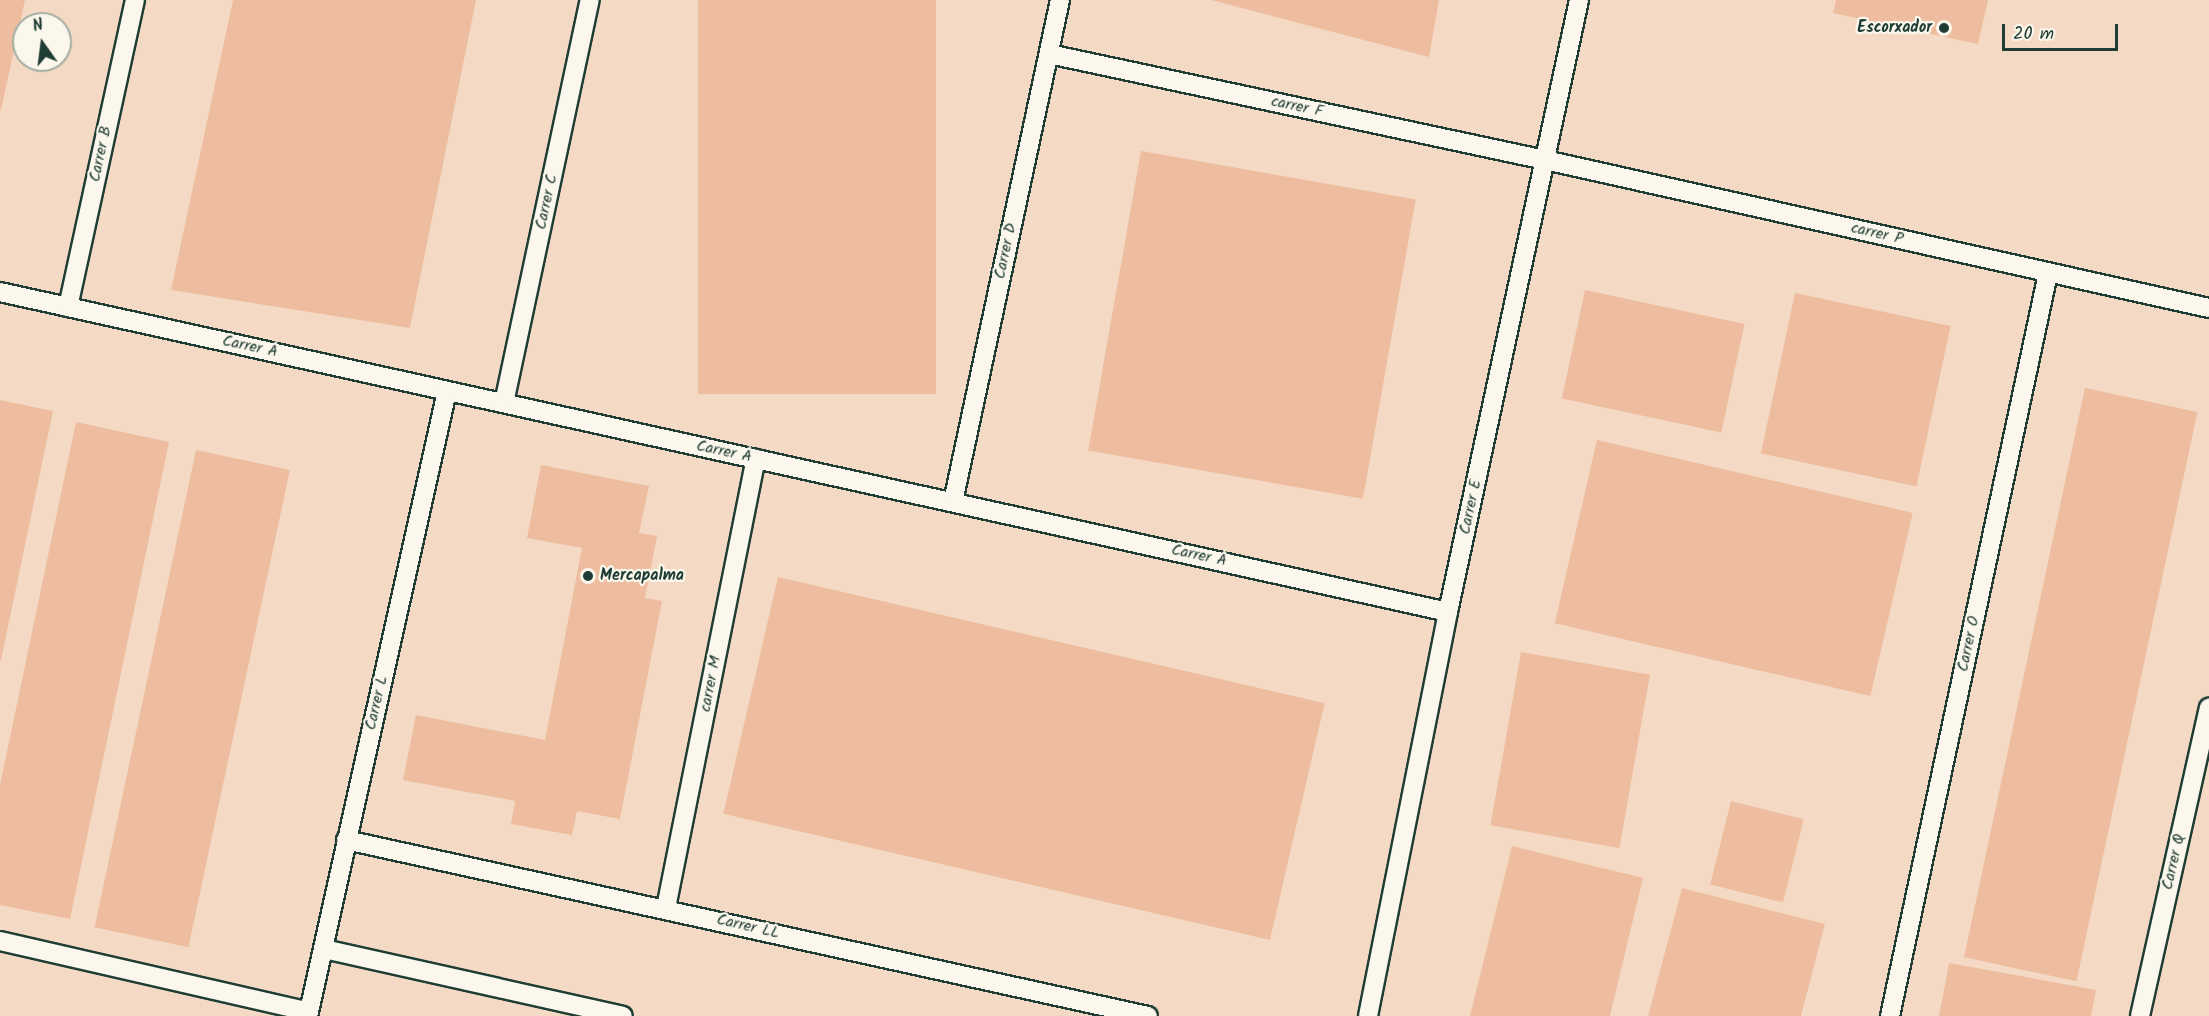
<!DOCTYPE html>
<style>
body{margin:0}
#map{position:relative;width:2209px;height:1016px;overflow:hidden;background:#f7e6d5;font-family:Kalam,sans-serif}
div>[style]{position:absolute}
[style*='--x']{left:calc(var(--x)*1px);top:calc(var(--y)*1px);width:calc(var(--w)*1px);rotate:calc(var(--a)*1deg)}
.built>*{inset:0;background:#f4dac5}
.building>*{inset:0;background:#eebd9f;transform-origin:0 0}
.roads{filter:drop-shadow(2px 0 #1f3d34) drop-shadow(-2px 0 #1f3d34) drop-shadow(0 2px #1f3d34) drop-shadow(0 -2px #1f3d34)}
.lane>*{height:18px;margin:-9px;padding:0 9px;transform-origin:9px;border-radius:9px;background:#fbf7ec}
.dots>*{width:16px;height:16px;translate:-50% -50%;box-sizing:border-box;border:3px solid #fbf7ec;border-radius:50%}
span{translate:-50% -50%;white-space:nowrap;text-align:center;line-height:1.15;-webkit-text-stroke:4.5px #fbf7ec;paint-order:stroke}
.poi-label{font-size:16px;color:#1f3d34;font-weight:700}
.right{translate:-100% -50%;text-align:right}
.left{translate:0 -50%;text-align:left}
.street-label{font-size:16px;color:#1f3d34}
.north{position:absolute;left:12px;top:12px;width:60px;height:60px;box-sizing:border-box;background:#fbf7ec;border:2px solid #a3ada2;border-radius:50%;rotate:346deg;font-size:16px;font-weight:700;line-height:24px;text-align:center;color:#1f3d34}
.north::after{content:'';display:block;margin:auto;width:21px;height:27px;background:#1f3d34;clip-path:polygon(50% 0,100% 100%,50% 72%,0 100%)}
.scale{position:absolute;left:2002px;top:24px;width:116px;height:27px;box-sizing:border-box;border:3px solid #1f3d34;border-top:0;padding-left:8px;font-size:18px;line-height:21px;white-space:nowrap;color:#1f3d34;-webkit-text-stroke:4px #fbf7ec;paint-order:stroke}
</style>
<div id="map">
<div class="built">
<i style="clip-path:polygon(evenodd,0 0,2209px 0,2209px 1016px,0 1016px,0 0,24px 24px,60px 24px,60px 60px,24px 60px,24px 24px)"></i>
</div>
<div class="building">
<i style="clip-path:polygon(0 0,25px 0,1px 110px,0 110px)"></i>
<i style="clip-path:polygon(233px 0,476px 0,410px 328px,171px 290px)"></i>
<i style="left:698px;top:0;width:238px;height:394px"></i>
<i style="clip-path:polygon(1211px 0,1439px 0,1429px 57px)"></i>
<i style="clip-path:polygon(1836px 0,1988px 0,1978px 44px,1833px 13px)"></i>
<i style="left:1141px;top:151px;width:279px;height:304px;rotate:10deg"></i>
<i style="left:1585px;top:290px;width:163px;height:111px;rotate:12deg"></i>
<i style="left:1795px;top:293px;width:159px;height:164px;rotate:12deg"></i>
<i style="left:2085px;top:388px;width:115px;height:582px;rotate:12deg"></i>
<i style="clip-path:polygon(0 400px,53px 411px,1px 660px,0 660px)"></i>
<i style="clip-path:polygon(76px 422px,169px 442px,70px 919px,0 905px,0 785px)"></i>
<i style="left:1597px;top:440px;width:324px;height:188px;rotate:13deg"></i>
<i style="left:196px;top:450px;width:96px;height:488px;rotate:12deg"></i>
<i style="clip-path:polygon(541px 465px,649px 486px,639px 533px,657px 536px,645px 598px,662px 601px,620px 819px,577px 811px,572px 835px,511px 824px,515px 801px,403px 780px,416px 715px,545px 740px,582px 548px,527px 538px)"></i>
<i style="left:778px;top:577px;width:561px;height:243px;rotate:13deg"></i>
<i style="left:1521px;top:652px;width:131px;height:176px;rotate:10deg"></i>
<i style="left:1731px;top:801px;width:75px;height:86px;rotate:14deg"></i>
<i style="clip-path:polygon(1512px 846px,1643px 878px,1610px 1016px,1470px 1016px)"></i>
<i style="clip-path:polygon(1682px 888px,1825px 924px,1801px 1016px,1648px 1016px)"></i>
<i style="clip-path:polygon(1949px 963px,2096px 990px,2091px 1016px,1939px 1016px)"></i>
</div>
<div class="roads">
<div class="lane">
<i style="--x:1049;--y:54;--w:507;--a:12.06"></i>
<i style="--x:1545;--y:160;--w:680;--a:12.57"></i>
<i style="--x:0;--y:292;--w:1483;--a:12.46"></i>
<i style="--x:68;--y:307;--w:314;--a:-77.7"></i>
<i style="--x:504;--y:403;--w:412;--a:-78"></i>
<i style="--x:953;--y:502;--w:513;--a:-77.97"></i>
<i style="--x:346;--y:840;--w:821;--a:12.38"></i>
<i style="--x:666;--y:908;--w:458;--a:-78.7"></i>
<i style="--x:0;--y:941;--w:317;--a:12.9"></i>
<i style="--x:324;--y:949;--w:306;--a:12.6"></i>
<i style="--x:308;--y:1016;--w:640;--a:-77.46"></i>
<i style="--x:1368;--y:1016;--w:412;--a:-78.8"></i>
<i style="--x:1448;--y:612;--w:626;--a:-77.92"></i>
<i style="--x:1890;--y:1016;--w:760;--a:-77.99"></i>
<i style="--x:2140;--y:1016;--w:316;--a:-77.4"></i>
</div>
</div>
<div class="dots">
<i style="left:1944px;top:28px;background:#1f3d34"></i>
<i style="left:588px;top:576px;background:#1f3d34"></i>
</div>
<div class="poi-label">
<span class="right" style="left:1932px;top:28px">Escorxador</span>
<span class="left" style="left:600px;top:576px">Mercapalma</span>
</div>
<div class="street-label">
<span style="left:1297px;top:107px;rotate:12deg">carrer F</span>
<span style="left:101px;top:154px;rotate:-78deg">Carrer B</span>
<span style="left:547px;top:202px;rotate:-78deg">Carrer C</span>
<span style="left:1877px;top:234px;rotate:13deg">carrer P</span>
<span style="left:1006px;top:251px;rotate:-78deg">Carrer D</span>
<span style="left:250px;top:347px;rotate:12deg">Carrer A</span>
<span style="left:724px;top:452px;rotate:12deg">Carrer A</span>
<span style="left:1471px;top:507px;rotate:-78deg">Carrer E</span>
<span style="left:1199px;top:556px;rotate:12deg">Carrer A</span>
<span style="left:1969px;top:644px;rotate:-78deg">Carrer O</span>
<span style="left:711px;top:684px;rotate:-79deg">carrer M</span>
<span style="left:377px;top:703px;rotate:-77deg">Carrer L</span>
<span style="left:2174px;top:862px;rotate:-77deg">Carrer Q</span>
<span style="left:748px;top:927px;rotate:13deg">Carrer LL</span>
</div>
<div class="north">N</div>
<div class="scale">20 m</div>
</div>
